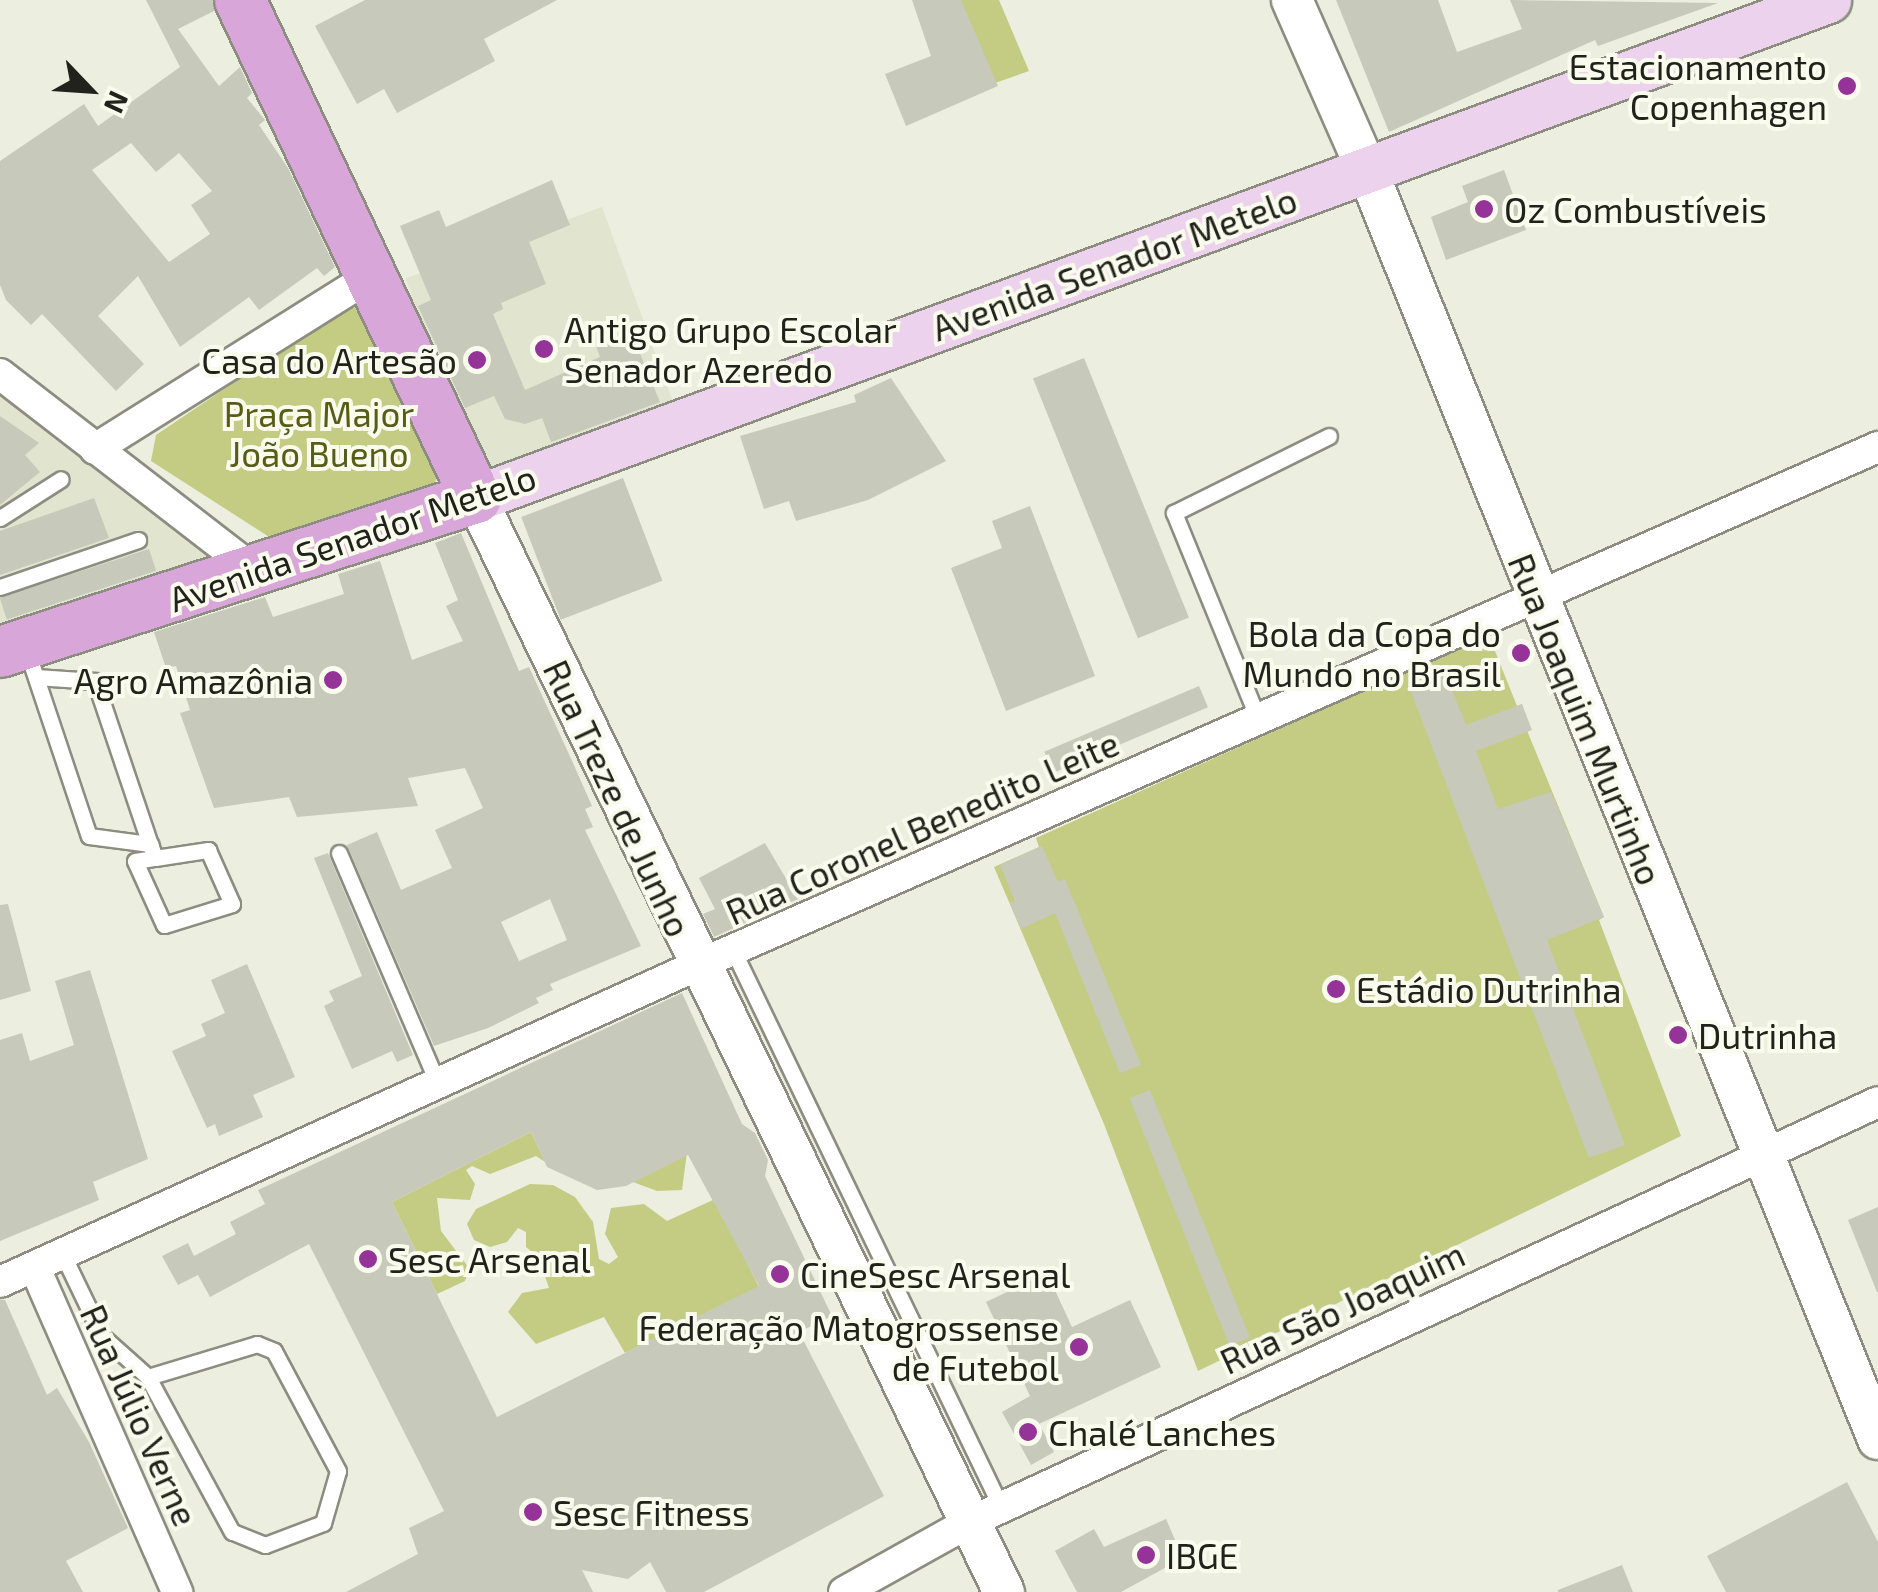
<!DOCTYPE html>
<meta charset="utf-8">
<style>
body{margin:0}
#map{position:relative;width:1878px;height:1592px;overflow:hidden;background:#eceedf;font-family:"Exo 2",sans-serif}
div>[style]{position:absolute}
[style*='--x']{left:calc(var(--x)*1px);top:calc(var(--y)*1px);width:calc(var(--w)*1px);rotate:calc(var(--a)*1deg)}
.built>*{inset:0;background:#e1e4ce;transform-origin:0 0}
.green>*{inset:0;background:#c4cc83}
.building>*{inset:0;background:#c7c9bb;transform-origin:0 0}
.roads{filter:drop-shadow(2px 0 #8c8d80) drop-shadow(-2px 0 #8c8d80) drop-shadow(0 2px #8c8d80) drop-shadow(0 -2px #8c8d80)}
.service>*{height:15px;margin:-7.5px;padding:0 7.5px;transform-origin:7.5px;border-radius:7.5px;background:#fff}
.minor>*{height:30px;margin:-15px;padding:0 15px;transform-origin:15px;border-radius:15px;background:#fff}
.tertiary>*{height:40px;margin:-20px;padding:0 20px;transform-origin:20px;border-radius:20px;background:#fff}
.secondary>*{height:45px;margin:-22.5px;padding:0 22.5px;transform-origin:22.5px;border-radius:22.5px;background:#ecd2ec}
.primary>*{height:50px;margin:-25px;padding:0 25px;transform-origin:25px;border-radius:25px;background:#d9a6d9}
.dots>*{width:28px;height:28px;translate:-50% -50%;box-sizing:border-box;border:5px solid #f9fbed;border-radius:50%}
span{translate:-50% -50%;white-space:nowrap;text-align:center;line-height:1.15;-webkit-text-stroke:8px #f9fbed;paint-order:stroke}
.poi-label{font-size:35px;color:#22221d}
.right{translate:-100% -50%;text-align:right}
.left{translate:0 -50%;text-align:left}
.street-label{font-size:35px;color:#22221d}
.park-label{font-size:35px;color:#575c17}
.north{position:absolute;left:40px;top:40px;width:100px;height:100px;-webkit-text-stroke:8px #f9fbed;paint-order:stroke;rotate:115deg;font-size:28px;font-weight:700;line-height:40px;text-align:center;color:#22221d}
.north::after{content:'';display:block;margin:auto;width:35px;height:45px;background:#22221d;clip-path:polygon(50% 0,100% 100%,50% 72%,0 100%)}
</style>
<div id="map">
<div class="built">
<i style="left:602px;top:207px;width:209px;height:209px;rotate:70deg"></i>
<i style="clip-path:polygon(0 395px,227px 566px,0 633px)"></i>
</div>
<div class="green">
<i style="clip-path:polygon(958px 0,999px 0,1029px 71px,995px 83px)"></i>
<i style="clip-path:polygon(344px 308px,362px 308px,439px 473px,431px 492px,277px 542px,151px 461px,156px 435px)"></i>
<i style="clip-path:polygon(1473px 642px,1495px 651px,1517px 706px,1522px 704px,1528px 733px,1604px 917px,1599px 920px,1681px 1136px,1198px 1371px,1104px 1124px,994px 867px,1039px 847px,1036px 838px)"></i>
<i style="clip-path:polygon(531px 1132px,545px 1162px,536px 1156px,490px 1174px,472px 1166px,466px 1170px,475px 1184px,470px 1200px,437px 1198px,441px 1231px,469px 1268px,465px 1281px,437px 1294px,392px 1202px)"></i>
<i style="clip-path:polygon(687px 1152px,682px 1190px,657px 1191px,633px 1182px)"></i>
<i style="clip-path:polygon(530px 1184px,553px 1185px,575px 1197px,593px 1222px,599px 1259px,609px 1264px,618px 1257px,605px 1234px,611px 1208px,644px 1204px,667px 1221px,715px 1199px,759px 1287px,625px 1353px,604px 1317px,536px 1344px,508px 1312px,522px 1293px,549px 1288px,539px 1258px,526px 1247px,526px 1232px,518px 1228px,507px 1242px,490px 1247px,474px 1240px,467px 1224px,476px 1209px)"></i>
</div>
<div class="building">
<i style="clip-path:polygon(evenodd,146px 0,212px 0,214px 11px,178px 29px,219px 86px,240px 67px,252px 93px,247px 98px,265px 120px,259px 125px,288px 168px,335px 267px,324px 276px,317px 268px,259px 310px,249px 297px,180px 347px,138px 276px,98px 316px,144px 364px,116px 391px,42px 314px,31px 325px,6px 300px,0 285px,0 161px,84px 104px,98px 126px,180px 67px,146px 0,131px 143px,156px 172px,179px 153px,212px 191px,191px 205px,210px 234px,169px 262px,92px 170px,131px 143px)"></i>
<i style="clip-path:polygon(365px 0,557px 0,484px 39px,495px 61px,397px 113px,384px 89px,357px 104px,315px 26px)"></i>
<i style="clip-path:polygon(912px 0,961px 0,998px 86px,906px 126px,885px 74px,931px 56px)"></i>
<i style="clip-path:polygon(1336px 0,1438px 0,1457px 52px,1522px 29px,1510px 0,1718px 3px,1598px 46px,1595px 40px,1389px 132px)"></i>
<i style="clip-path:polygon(1504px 170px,1526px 230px,1446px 260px,1431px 217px,1468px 202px,1462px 186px)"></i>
<i style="clip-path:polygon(552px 180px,570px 225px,529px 242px,546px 284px,501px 303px,503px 309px,493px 314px,525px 390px,600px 357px,596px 346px,631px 332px,660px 402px,551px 442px,542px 418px,525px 424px,505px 419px,494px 396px,465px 408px,418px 306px,431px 300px,400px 226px,439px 210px,446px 227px)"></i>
<i style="left:1084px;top:358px;width:280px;height:55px;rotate:68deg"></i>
<i style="clip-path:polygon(891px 378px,946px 461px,868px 500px,796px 521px,789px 501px,764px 509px,740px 436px,856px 402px,854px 395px)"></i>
<i style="clip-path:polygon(0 416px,39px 443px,25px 455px,40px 472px,0 505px)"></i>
<i style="left:623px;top:478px;width:110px;height:109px;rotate:69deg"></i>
<i style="clip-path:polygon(94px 498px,109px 538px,0 575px,0 531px)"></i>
<i style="clip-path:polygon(1030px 506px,1095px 676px,1006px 711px,951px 568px,1002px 548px,992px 521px)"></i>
<i style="clip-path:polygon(evenodd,461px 533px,519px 671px,529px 667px,573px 763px,592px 806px,585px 809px,593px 827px,585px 830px,641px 946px,550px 984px,553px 990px,536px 998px,539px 1003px,488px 1028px,434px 1046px,347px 845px,377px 832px,401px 890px,452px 868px,435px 830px,483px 808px,465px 768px,408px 778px,418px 806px,297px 817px,289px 797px,214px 808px,180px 713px,190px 710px,176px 666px,166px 668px,154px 632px,265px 597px,273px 617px,344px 594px,338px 574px,380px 561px,412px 660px,463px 641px,446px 606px,458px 600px,435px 543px,461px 533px,550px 899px,567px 940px,519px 961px,501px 922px,550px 899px)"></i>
<i style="left:149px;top:549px;width:23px;height:157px;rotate:72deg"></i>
<i style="clip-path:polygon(1446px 675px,1466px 725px,1522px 704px,1532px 730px,1476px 751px,1498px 809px,1551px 792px,1604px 917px,1547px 940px,1625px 1145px,1589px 1158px,1410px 689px)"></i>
<i style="left:1199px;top:686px;width:23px;height:168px;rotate:67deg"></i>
<i style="clip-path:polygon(765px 843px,798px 899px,714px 937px,703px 914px,715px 909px,699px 878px)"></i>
<i style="clip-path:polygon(1042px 846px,1058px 882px,1065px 879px,1141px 1065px,1120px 1073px,1055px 913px,1021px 929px,1010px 903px,1015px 901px,1000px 865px)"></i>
<i style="clip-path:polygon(328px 853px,413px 1055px,397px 1062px,392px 1051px,352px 1069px,324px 1006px,334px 1001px,329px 991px,362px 976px,314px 858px)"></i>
<i style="clip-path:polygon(8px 904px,31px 991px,0 1000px,0 905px)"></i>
<i style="clip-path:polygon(247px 964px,295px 1077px,253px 1095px,263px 1117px,219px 1136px,215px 1124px,207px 1128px,172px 1051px,206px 1036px,201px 1024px,225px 1013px,211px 980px)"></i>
<i style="clip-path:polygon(90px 970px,148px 1159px,93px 1182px,99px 1200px,0 1241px,0 1040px,22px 1033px,30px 1061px,74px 1045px,55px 981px)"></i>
<i style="clip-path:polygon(evenodd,682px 993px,742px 1124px,755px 1133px,768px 1160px,765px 1176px,832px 1316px,799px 1332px,884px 1496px,704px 1592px,666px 1592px,650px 1562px,628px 1579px,582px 1570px,593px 1592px,346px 1592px,418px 1554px,409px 1528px,444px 1511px,309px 1244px,210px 1297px,198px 1275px,178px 1285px,162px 1256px,188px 1243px,194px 1256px,236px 1234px,230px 1222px,265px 1204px,258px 1190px,682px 993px,531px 1132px,547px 1167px,597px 1190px,626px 1186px,688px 1155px,759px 1286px,497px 1417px,392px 1202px,531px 1132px)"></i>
<i style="left:1150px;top:1090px;width:267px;height:22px;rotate:68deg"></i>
<i style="clip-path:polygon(1878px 1207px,1878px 1292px,1877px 1292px,1848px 1220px)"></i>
<i style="clip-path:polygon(1047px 1273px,1072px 1327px,1130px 1300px,1161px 1367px,1039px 1424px,1054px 1452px,1031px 1465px,1002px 1412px,1030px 1396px,986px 1302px)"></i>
<i style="clip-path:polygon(0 1300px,5px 1300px,47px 1395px,57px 1388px,89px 1442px,128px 1528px,66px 1561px,83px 1592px,0 1592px)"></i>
<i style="clip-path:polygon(1847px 1482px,1878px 1542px,1878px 1592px,1726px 1592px,1707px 1556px)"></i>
<i style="clip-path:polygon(1166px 1519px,1183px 1558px,1121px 1592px,1077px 1592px,1055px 1551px,1094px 1529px,1104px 1547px)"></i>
<i style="clip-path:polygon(1622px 1565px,1633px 1592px,1558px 1592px,1558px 1590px)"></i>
</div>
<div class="roads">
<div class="service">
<i style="--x:0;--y:518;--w:72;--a:-32.6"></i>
<i style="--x:0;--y:587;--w:146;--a:-18.8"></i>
<i style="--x:26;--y:648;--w:198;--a:71.5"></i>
<i style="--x:89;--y:836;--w:62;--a:7.5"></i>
<i style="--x:150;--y:844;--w:15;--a:70"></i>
<i style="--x:155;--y:858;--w:54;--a:-8.6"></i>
<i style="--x:208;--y:850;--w:59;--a:66"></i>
<i style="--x:232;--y:904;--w:71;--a:162.8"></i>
<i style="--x:164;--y:925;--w:70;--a:-114.4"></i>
<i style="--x:135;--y:861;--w:20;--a:-9"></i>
<i style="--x:36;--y:677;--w:59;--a:3.9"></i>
<i style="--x:95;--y:681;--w:172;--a:71.4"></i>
<i style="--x:1259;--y:721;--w:225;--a:-112.2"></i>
<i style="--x:1174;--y:513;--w:173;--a:-26.4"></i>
<i style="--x:339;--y:853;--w:251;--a:66.8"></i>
<i style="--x:733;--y:950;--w:618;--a:64.31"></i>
<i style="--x:63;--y:1255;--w:90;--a:64.3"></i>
<i style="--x:102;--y:1336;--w:62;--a:41.7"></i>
<i style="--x:148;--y:1377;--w:114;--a:-16.8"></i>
<i style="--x:257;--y:1344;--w:18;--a:22"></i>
<i style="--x:274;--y:1351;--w:136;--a:61.9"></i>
<i style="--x:338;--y:1471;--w:54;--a:106.1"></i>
<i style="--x:323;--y:1523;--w:62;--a:159.2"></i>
<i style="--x:265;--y:1545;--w:35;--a:-158"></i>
<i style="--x:232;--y:1532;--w:176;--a:-118.5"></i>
</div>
<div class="minor">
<i style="--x:0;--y:374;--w:322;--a:37.7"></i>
<i style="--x:95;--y:449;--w:327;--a:-32.1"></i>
<i style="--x:35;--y:1268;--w:354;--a:66.3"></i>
<i style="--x:0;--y:1282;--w:767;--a:-24.43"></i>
<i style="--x:698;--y:965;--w:1289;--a:-23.7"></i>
<i style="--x:844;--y:1592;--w:144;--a:-29.1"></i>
<i style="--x:970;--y:1522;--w:1000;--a:-24.82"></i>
</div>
<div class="tertiary">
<i style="--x:1292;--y:0;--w:186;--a:66.2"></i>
<i style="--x:1367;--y:170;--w:1368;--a:68.07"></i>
<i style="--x:476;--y:498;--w:1215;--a:64.24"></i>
</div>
<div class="secondary">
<i style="--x:476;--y:498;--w:1441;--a:-20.22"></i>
</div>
<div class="primary">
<i style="--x:0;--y:652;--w:500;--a:-17.93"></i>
<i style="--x:476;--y:498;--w:551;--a:-115.36"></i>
</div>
</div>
<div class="dots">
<i style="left:1847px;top:86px;background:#963399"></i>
<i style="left:1484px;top:209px;background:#963399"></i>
<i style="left:544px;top:349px;background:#963399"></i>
<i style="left:477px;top:360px;background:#963399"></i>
<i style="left:1521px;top:653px;background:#963399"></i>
<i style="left:333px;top:680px;background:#963399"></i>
<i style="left:1336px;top:989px;background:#963399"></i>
<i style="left:1678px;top:1035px;background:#963399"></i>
<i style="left:368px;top:1259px;background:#963399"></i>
<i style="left:780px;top:1274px;background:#963399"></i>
<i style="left:1079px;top:1347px;background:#963399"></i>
<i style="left:1028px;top:1432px;background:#963399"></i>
<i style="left:533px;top:1512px;background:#963399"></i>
<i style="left:1146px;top:1555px;background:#963399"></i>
</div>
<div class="poi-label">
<span class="right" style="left:1827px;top:86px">Estacionamento<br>Copenhagen</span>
<span class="left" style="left:1504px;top:209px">Oz Combustíveis</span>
<span class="left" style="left:564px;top:349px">Antigo Grupo Escolar<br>Senador Azeredo</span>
<span class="right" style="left:457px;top:360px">Casa do Artesão</span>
<span class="right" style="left:1501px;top:653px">Bola da Copa do<br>Mundo no Brasil</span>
<span class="right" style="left:313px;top:680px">Agro Amazônia</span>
<span class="left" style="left:1356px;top:989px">Estádio Dutrinha</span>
<span class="left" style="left:1698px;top:1035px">Dutrinha</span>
<span class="left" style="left:388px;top:1259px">Sesc Arsenal</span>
<span class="left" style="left:800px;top:1274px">CineSesc Arsenal</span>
<span class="right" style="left:1059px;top:1347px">Federação Matogrossense<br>de Futebol</span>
<span class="left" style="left:1048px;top:1432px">Chalé Lanches</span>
<span class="left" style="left:553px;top:1512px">Sesc Fitness</span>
<span class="left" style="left:1166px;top:1555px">IBGE</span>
</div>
<div class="street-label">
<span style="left:1114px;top:263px;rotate:-20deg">Avenida Senador Metelo</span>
<span style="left:352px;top:537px;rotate:-19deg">Avenida Senador Metelo</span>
<span style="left:1586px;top:719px;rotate:68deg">Rua Joaquim Murtinho</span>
<span style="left:618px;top:798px;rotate:65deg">Rua Treze de Junho</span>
<span style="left:922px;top:827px;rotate:-24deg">Rua Coronel Benedito Leite</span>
<span style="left:1342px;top:1307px;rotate:-25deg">Rua São Joaquim</span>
<span style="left:140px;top:1415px;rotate:66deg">Rua Júlio Verne</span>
</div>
<div class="park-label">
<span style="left:319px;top:433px">Praça Major<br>João Bueno</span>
</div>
<div class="north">N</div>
</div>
